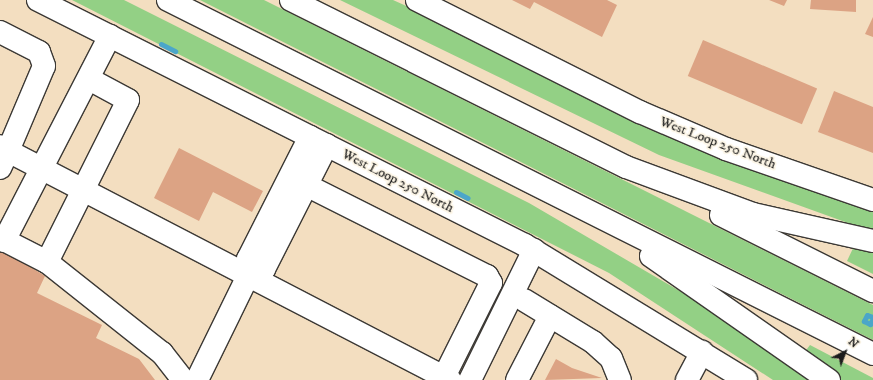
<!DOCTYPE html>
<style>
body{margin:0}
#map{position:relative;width:873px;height:380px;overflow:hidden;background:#f3dec0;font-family:"IM FELL DW Pica",serif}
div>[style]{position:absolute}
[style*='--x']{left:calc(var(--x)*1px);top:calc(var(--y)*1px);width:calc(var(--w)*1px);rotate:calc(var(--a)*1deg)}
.green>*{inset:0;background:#93d085}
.stream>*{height:5px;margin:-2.5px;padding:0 2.5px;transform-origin:2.5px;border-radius:2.5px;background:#4ba6c9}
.building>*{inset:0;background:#dca384;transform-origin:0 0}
.roads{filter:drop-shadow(1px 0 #3c3935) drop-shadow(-1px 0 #3c3935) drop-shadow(0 1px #3c3935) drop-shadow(0 -1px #3c3935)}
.minor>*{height:22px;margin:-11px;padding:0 11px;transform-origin:11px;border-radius:11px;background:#fff}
.major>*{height:22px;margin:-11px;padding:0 11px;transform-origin:11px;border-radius:11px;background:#fff}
.highway>*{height:22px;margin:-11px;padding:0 11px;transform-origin:11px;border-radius:11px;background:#fff}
span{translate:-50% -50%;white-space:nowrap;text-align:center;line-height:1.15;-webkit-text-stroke:3.5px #fcf5e5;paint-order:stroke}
.street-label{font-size:14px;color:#1c1c1c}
.north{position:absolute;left:825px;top:332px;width:40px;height:40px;-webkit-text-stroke:3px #fcf5e5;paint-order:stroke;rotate:42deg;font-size:11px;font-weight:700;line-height:16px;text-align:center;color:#1c1c1c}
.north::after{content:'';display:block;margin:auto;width:14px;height:18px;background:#1c1c1c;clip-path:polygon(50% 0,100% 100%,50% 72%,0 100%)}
</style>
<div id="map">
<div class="green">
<i style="clip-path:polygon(72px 0,124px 0,529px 203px,690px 297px,811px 380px,773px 380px,609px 273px)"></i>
<i style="clip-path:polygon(200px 0,264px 0,873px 305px,873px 340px)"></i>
<i style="clip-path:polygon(340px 0,393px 0,814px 190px,873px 211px,873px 232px,659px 155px)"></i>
<i style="clip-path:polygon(856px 242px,873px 247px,873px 274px,847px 261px)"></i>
<i style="clip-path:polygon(810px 345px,873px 378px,873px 380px,840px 380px,804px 353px)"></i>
</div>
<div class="stream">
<i style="--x:161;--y:44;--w:16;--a:27"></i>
<i style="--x:456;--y:192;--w:13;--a:27"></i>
<i style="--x:873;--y:317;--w:6;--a:-162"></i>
<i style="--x:867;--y:315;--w:7;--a:117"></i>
<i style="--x:864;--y:321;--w:7;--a:27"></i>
<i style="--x:870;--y:324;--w:7;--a:-63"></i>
</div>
<div class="building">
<i style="clip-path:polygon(512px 0,607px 0,617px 5px,602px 37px,534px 2px,530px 9px)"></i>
<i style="clip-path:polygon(769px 0,787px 0,784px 6px)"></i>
<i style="clip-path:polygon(811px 0,856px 0,856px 12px,810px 9px)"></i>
<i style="clip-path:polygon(873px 17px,873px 37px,865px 34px)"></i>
<i style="left:703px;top:40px;width:124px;height:39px;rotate:23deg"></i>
<i style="clip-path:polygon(834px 91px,873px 107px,873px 153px,818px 132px)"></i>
<i style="clip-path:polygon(179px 148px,263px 191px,252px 212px,213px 192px,199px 221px,154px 198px)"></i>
<i style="clip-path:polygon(0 248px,45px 276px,37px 293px,102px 325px,96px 338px,139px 359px,155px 380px,0 380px)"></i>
<i style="clip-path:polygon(556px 359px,572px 368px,602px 378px,545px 380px)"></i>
</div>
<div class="roads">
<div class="minor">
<i style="--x:0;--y:32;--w:44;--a:27.1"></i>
<i style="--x:39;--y:52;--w:15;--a:70"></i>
<i style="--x:44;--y:66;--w:92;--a:113"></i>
<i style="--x:8;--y:151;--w:9;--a:-148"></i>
<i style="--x:0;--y:168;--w:19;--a:-65"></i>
<i style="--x:8;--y:151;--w:498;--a:27.4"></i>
<i style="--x:306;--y:185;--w:203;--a:26.7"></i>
<i style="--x:487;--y:276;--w:8;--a:60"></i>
<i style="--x:491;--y:283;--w:105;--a:116.6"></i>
<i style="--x:0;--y:238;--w:53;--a:27.1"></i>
<i style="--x:47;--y:262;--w:147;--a:38.4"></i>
<i style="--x:162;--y:353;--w:34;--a:52"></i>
<i style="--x:4;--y:241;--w:231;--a:-62.7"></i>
<i style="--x:47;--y:262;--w:181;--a:-63.4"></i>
<i style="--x:128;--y:100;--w:44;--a:-151.7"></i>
<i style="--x:249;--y:274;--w:16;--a:-18"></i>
<i style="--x:264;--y:269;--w:139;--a:-63.1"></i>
<i style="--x:524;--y:300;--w:81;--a:31.3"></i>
<i style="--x:593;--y:342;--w:24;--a:42"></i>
<i style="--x:611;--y:358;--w:24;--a:68"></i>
<i style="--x:197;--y:380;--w:118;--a:-63.9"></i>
<i style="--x:249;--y:274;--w:15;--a:-94"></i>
<i style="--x:248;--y:259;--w:137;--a:-63.1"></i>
<i style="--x:470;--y:380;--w:145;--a:-63.8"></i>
<i style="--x:517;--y:380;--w:72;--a:-62.7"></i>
<i style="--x:687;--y:380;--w:32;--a:-62"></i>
</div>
<div class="major">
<i style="--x:38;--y:0;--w:545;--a:26.71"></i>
<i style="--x:525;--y:245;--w:259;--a:31.4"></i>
<i style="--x:417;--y:0;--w:250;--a:26.7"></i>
<i style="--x:640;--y:112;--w:94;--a:23.3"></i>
<i style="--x:726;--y:149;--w:156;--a:19.1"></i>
</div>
<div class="highway">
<i style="--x:168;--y:0;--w:789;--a:26.66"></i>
<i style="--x:291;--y:0;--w:374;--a:26.5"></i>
<i style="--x:626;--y:167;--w:135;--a:20.3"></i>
<i style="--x:753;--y:214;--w:123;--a:12.7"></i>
<i style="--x:721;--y:215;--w:170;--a:26.6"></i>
<i style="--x:651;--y:256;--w:217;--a:34.9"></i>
</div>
</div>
<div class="street-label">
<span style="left:718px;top:143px;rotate:21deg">West Loop 250 North</span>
<span style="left:398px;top:181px;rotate:27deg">West Loop 250 North</span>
</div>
<div class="north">N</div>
</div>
